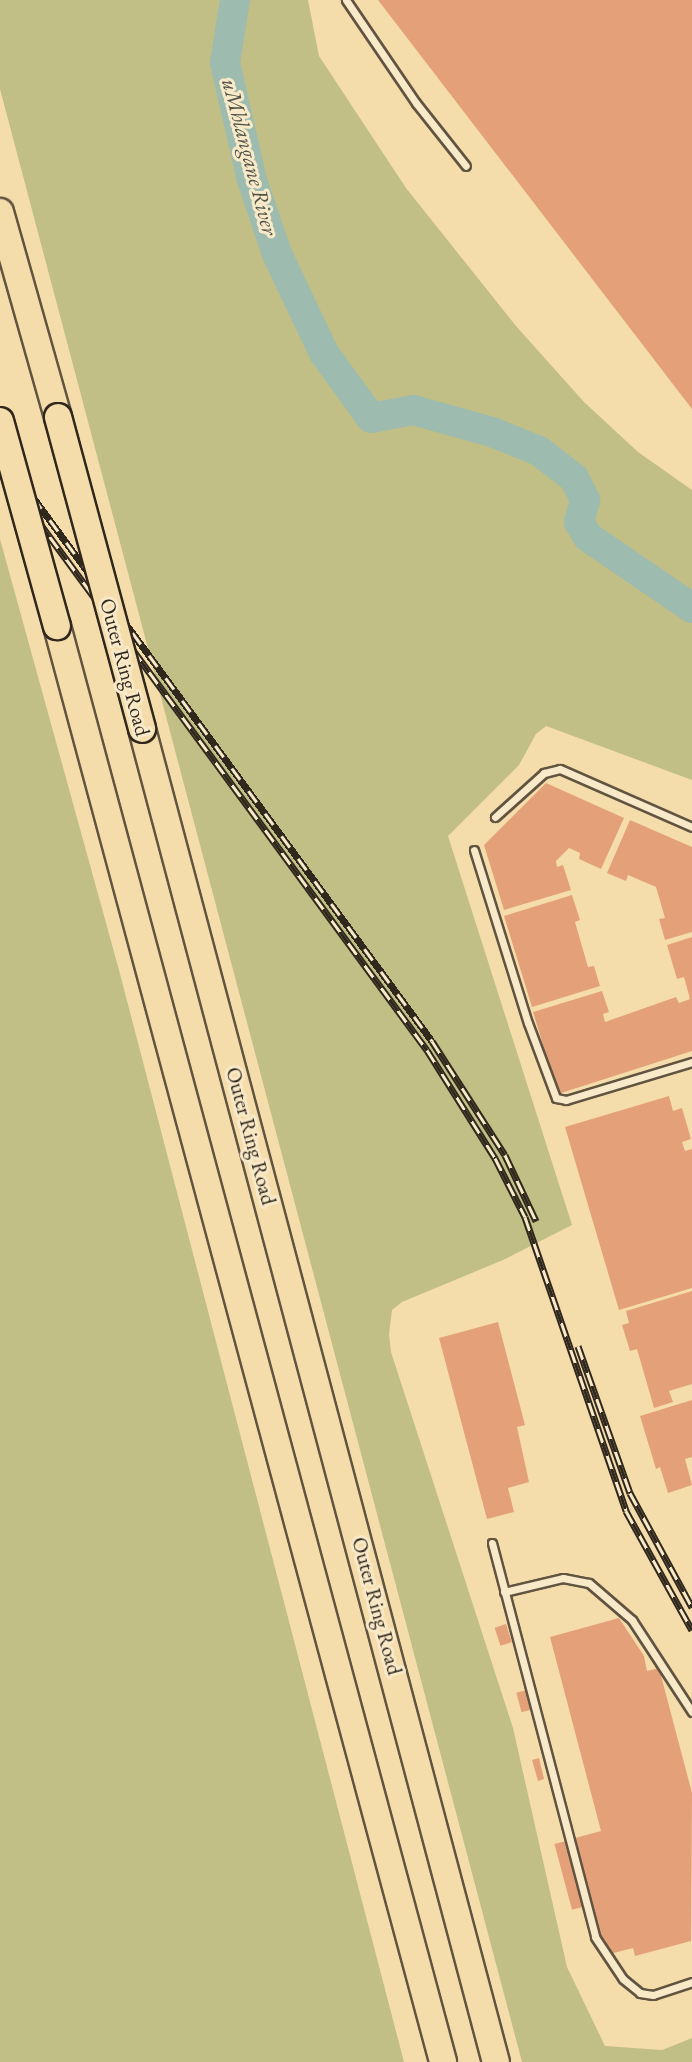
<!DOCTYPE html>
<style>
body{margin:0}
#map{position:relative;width:692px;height:2062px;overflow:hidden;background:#f5ddab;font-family:"EB Garamond",serif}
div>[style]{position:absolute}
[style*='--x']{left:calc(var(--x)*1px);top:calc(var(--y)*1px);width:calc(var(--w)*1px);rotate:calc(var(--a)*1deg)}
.green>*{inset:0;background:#c1bf85}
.river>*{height:30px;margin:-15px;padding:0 15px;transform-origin:15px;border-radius:15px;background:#9dbbae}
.building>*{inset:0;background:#e4a179;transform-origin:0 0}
.roads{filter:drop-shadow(2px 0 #615440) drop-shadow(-2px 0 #615440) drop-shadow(0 2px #615440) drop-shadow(0 -2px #615440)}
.service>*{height:7px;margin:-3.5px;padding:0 3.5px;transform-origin:3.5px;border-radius:3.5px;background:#f8e9c8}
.motorway>*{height:26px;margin:-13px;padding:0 13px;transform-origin:13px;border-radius:13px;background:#f5ddab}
.rail>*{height:7px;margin-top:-3.5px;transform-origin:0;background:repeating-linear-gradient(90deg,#f8e9c8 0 14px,#30271d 0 28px);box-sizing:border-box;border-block:2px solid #30271d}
.bridges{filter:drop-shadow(2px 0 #30271d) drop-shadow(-2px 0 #30271d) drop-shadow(0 2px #30271d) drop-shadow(0 -2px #30271d)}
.motorway-bridge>*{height:26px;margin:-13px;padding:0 13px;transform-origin:13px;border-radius:13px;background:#f5ddab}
span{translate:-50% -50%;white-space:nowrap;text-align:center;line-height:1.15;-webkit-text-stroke:6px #f8e9c8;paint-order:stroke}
.street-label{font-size:21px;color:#30271d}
.water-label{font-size:22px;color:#515348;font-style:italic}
</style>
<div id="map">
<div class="green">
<i style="clip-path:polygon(0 0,308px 0,319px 56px,406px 188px,516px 326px,584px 402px,638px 452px,692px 490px,692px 780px,546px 726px,536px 734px,519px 765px,448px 836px,572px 1225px,503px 1260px,402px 1302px,392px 1310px,389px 1334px,391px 1352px,513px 1728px,567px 1967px,605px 2046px,662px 2050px,692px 2038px,692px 2062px,522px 2062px,0 89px)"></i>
<i style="clip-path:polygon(0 539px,119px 970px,404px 2062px,0 2062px)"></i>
</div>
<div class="river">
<i style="--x:235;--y:0;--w:64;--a:99"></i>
<i style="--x:225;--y:63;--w:120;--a:77"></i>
<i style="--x:252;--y:180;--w:78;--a:71.3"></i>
<i style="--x:277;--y:254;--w:110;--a:64.6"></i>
<i style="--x:324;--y:353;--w:80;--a:54.1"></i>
<i style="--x:371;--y:418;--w:43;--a:-10.8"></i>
<i style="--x:413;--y:410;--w:82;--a:15.6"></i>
<i style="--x:492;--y:432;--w:51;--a:22"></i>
<i style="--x:539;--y:451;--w:44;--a:37.6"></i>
<i style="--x:574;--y:478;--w:25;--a:63"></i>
<i style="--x:585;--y:500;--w:23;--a:105"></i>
<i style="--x:579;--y:522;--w:17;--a:59"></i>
<i style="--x:588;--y:537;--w:126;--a:34.3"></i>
</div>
<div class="building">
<i style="clip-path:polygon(378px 0,692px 0,692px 409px)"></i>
<i style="clip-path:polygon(546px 783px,624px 818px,601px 869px,579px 859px,580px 853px,569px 848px,556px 861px,557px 867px,563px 865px,571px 890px,504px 910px,484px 845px)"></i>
<i style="clip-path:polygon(630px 820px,692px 847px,692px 932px,665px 940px,659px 919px,665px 918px,656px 887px,628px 875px,626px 881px,607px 873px)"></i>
<i style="clip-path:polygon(572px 895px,580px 920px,575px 922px,588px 967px,594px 966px,600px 986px,532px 1007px,504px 916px)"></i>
<i style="clip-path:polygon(692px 937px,692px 1051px,558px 1094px,533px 1012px,602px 991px,609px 1012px,603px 1014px,605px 1022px,676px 997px,679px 1003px,690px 999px,684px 977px,677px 979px,667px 945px)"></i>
<i style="clip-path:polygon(669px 1096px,673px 1111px,682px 1108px,691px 1139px,682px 1142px,685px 1151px,692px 1149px,692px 1288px,619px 1310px,565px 1127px)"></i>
<i style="clip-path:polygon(692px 1291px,692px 1384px,669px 1391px,673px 1402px,654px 1408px,637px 1349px,630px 1351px,622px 1325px,629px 1323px,626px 1311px)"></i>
<i style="clip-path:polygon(498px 1322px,525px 1425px,517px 1427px,529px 1482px,508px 1488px,514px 1512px,487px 1519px,439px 1338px)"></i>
<i style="clip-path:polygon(692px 1400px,692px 1457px,685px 1459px,692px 1485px,668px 1493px,660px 1467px,656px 1469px,640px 1416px)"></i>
<i style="clip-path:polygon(619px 1618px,644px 1656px,647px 1671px,659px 1668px,692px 1793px,691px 1941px,635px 1956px,633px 1948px,606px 1955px,575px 1838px,601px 1831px,550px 1637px)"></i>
<i style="left:506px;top:1624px;width:19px;height:12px;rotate:72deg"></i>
<i style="left:527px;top:1690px;width:20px;height:11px;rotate:75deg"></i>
<i style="clip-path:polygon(539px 1758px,544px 1779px,538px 1781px,532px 1760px)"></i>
<i style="left:566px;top:1841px;width:68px;height:12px;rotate:75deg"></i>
</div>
<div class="roads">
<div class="service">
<i style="--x:346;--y:0;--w:125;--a:55.8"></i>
<i style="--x:416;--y:103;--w:80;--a:51.6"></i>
<i style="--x:495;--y:817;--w:66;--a:-41.9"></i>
<i style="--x:544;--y:773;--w:16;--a:-14"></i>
<i style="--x:560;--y:769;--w:144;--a:23.7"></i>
<i style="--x:474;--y:850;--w:181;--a:72.7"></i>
<i style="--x:528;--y:1023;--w:80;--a:69.5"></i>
<i style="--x:556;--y:1098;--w:10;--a:11"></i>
<i style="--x:566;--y:1100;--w:132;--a:-16.8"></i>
<i style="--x:492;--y:1543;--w:407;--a:75.3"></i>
<i style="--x:595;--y:1937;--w:50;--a:56.3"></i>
<i style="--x:623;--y:1979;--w:22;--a:39"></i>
<i style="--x:640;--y:1993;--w:13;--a:9"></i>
<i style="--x:653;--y:1995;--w:41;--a:-18.4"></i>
<i style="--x:504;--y:1592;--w:61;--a:-13.3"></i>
<i style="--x:563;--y:1578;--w:26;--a:11"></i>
<i style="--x:589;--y:1583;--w:57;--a:40.7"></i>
<i style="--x:632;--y:1620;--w:110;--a:56.9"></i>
</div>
<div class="motorway">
<i style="--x:0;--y:212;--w:213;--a:74.2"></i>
<i style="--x:57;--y:626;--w:1487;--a:74.95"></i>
<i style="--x:142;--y:729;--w:1379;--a:75.13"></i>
</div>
</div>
<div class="rail">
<i style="--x:0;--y:452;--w:730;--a:53.74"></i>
<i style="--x:432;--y:1041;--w:135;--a:57.4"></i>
<i style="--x:505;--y:1155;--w:73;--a:64.8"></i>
<i style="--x:0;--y:469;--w:721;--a:53.69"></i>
<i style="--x:427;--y:1050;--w:128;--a:57.8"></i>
<i style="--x:495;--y:1158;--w:66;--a:63"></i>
<i style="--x:525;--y:1217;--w:311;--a:71"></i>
<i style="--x:626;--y:1511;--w:136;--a:61"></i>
<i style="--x:578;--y:1346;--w:156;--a:70.5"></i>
<i style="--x:630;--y:1493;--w:130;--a:61.5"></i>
</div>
<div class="bridges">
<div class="motorway-bridge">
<i style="--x:58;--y:417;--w:323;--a:74.9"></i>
<i style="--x:0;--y:421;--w:213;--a:74.5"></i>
</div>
</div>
<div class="street-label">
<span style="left:125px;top:667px;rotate:75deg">Outer Ring Road</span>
<span style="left:251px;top:1136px;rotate:75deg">Outer Ring Road</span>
<span style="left:377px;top:1606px;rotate:75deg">Outer Ring Road</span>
</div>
<div class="water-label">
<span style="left:250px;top:157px;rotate:75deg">uMhlangane River</span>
</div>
</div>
